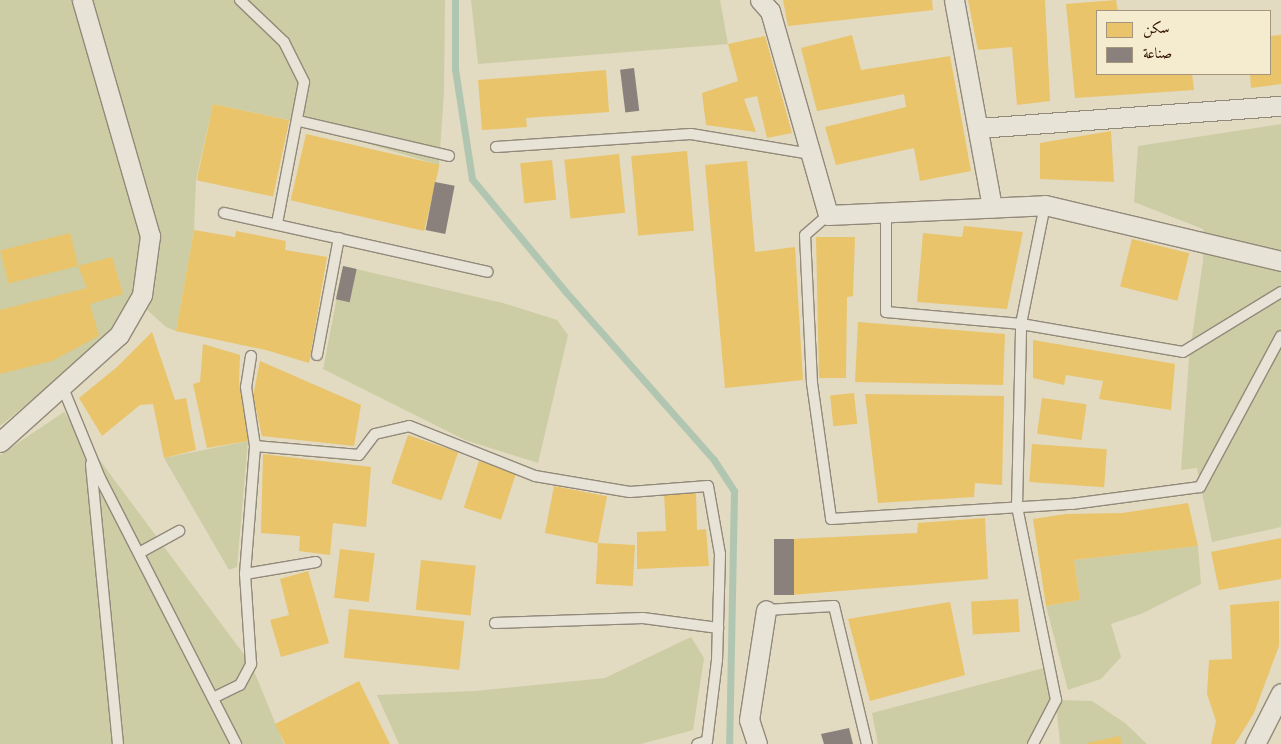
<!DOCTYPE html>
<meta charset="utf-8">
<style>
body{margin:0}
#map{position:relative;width:1281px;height:744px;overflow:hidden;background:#e2dac1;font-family:"Gentium Book Plus",Amiri,serif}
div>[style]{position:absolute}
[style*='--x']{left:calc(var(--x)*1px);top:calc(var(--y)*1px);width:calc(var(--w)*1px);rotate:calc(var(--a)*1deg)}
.green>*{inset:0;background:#cccda4}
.homes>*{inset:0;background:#e9c46a;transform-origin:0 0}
.industry>*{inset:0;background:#8a817c;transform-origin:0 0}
.stream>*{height:7px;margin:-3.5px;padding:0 3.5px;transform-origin:3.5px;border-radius:3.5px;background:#b0c6b1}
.roads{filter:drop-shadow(1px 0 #92897a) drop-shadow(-1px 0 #92897a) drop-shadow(0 1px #92897a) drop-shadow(0 -1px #92897a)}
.lane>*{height:10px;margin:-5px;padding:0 5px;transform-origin:5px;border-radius:5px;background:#e7e3d7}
.street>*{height:19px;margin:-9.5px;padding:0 9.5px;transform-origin:9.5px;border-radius:9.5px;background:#e7e3d7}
span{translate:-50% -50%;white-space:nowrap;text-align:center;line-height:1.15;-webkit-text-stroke:5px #f5ebce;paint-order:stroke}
.legend{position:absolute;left:1096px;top:10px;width:175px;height:65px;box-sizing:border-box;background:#f5ebce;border:1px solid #a6957e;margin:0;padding:6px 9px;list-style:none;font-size:15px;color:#301305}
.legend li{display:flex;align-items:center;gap:10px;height:25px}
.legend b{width:25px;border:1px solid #a6957e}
</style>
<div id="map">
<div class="green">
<i style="clip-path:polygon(0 0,445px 0,444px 92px,439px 165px,289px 120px,213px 104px,196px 180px,194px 230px,176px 331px,166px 327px,145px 308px,0 426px)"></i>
<i style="clip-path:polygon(471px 0,720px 0,728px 44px,478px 64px)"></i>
<i style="clip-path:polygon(1281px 124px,1281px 527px,1212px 542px,1197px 468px,1181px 470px,1189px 358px,1203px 261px,1203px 229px,1134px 202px,1138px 146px)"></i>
<i style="clip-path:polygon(343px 266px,503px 303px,557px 320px,568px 335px,538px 463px,465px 440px,323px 369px)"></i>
<i style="clip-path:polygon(64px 412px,251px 664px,284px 744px,0 744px,0 455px)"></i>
<i style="clip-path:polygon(248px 441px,237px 567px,229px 570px,164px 458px)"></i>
<i style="clip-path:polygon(1198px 546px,1201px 584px,1143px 613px,1111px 624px,1121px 657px,1101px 679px,1068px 690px,1046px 606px,1080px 600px,1074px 560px)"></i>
<i style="clip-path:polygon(691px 637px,704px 658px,693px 730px,641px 744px,399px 744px,377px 695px,475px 691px,605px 678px)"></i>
<i style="clip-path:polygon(1048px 667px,1056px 700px,1092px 701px,1125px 723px,1147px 744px,1060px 744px,1056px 702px,1037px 744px,878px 744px,872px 713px)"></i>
</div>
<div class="homes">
<i style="clip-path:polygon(783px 0,932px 0,933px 10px,788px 26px)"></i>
<i style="clip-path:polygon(968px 0,1045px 0,1050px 101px,1017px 105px,1012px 47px,978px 50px)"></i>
<i style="clip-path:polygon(1116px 0,1118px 11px,1097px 11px,1097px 74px,1192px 74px,1194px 90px,1075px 98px,1066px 4px)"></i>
<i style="clip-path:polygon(852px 35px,861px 70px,950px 56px,971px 171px,920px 181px,914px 148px,836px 165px,825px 127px,906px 107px,904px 94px,817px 111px,801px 48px)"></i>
<i style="clip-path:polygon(1281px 35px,1281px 84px,1251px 88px,1250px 74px,1270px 74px,1270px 36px)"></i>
<i style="clip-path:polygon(765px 36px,792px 133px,767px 138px,757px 96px,744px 99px,756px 132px,706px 125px,702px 93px,738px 81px,728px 44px)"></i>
<i style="clip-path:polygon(606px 70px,609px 112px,526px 118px,527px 127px,482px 130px,478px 80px)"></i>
<i style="left:213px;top:104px;width:78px;height:78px;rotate:12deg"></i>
<i style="clip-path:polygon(1111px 131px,1114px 182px,1040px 179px,1040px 143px)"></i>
<i style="left:306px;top:134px;width:137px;height:68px;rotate:13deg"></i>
<i style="left:687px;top:151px;width:80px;height:56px;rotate:85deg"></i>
<i style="left:619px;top:154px;width:59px;height:55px;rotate:84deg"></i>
<i style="left:552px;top:160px;width:40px;height:32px;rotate:84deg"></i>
<i style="clip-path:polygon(747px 161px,755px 252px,795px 247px,803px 380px,725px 388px,705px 165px)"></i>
<i style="clip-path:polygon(964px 226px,1023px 232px,1007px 309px,917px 302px,923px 233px,962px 237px)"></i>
<i style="clip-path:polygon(194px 230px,235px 237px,236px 231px,286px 241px,285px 250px,327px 257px,309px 363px,266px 350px,176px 331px)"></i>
<i style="left:70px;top:233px;width:34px;height:72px;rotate:76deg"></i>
<i style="clip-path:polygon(816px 237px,855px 237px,853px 296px,847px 297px,846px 378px,819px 378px)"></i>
<i style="left:1132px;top:239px;width:59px;height:49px;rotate:14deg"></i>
<i style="clip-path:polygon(112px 257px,123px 294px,90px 304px,99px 336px,52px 361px,0 374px,0 310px,87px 288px,78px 266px)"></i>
<i style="clip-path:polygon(858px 322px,1005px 334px,1003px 385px,855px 382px)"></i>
<i style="clip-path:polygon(152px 332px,175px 400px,186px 398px,196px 450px,164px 458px,153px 404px,140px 405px,102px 436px,79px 398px,117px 367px)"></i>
<i style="clip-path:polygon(1033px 340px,1175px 364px,1171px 410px,1099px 399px,1103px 381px,1066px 375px,1064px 385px,1033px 378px)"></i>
<i style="clip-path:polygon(203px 344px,240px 355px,239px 382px,248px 441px,207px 448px,193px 384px,200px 382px)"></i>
<i style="clip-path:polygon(260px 361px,361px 405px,354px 446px,262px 436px,253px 396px)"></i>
<i style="left:854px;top:393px;width:31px;height:24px;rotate:84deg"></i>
<i style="clip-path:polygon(865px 394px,1004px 396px,1002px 485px,975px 483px,974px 497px,878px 503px)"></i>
<i style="left:1042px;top:398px;width:45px;height:36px;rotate:8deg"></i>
<i style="left:408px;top:435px;width:53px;height:51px;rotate:19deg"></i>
<i style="left:1032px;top:444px;width:75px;height:38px;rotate:4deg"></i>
<i style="clip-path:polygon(263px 454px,371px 467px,366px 527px,333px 523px,330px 555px,299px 551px,300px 536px,261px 533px)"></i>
<i style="left:479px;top:461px;width:39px;height:49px;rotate:18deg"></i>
<i style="left:554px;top:486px;width:54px;height:48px;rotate:11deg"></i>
<i style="clip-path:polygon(696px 491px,697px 530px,706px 529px,709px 566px,637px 569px,637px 532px,666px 531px,664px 492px)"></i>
<i style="clip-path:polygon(1188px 503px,1198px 546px,1074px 560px,1080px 600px,1046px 606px,1033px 519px,1066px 514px,1122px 513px)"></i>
<i style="clip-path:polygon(985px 518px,988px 579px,791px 595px,794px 539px,917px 533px,918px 523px)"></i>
<i style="clip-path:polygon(1281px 538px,1281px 579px,1219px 590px,1211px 552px)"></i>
<i style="left:598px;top:543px;width:37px;height:41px;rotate:3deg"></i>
<i style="left:340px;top:549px;width:35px;height:49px;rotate:7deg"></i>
<i style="left:421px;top:560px;width:55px;height:50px;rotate:6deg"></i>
<i style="clip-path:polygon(308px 571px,329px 643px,281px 657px,270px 620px,289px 615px,280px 579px)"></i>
<i style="left:1018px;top:599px;width:33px;height:47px;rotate:87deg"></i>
<i style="clip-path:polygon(1279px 601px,1279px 646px,1254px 713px,1235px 744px,1211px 744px,1216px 721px,1207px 694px,1209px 660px,1232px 659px,1230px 605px)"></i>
<i style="clip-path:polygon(950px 602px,965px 675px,870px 701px,848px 619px)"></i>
<i style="left:349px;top:609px;width:116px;height:49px;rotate:6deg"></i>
<i style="clip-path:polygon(359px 681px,390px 744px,285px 744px,275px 724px)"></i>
<i style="clip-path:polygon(1120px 736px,1122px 744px,1087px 744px,1087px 743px)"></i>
</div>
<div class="industry">
<i style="left:634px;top:68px;width:43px;height:14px;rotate:83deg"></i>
<i style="left:435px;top:182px;width:20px;height:49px;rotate:11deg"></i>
<i style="left:343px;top:266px;width:14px;height:34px;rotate:12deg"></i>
<i style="left:774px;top:539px;width:20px;height:56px"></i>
<i style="clip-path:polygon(849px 728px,853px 744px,824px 744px,821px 734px)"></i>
</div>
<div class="stream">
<i style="--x:455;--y:0;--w:69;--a:90"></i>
<i style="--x:455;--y:69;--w:111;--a:81.2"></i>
<i style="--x:472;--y:179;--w:146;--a:50.3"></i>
<i style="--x:565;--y:291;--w:225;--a:48.6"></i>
<i style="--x:714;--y:460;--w:37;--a:57"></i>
<i style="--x:734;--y:491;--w:253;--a:91.1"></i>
</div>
<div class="roads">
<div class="lane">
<i style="--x:240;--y:0;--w:61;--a:43.7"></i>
<i style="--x:284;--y:42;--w:45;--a:63.4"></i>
<i style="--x:304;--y:82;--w:145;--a:100.8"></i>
<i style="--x:299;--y:121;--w:154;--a:13.1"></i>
<i style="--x:496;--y:147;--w:195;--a:-3.8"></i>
<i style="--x:691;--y:134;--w:121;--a:9.5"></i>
<i style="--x:224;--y:213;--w:270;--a:12.6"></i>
<i style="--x:886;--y:213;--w:99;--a:90"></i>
<i style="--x:886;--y:312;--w:136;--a:5.1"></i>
<i style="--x:1021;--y:324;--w:164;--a:9.8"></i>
<i style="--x:1183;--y:352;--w:115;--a:-31.5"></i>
<i style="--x:828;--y:215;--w:30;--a:139"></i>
<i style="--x:805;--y:235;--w:148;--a:87.3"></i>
<i style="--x:812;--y:383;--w:137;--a:82"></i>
<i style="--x:831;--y:519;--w:241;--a:-3.6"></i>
<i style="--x:1072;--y:504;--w:129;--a:-7.6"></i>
<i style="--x:1200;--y:487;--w:171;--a:-61.8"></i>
<i style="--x:317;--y:355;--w:119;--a:-79.4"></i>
<i style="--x:251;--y:356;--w:31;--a:99"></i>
<i style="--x:246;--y:387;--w:60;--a:81.3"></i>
<i style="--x:255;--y:446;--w:104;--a:4.9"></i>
<i style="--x:359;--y:455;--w:26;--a:-53"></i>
<i style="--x:375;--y:434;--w:35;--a:-13"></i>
<i style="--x:409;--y:426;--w:136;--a:21.6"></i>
<i style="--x:535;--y:476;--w:96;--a:9.6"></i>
<i style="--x:630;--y:492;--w:78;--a:-4.4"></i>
<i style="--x:708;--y:486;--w:69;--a:80"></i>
<i style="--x:720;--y:554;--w:106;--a:91.6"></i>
<i style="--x:717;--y:660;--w:82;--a:97"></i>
<i style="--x:707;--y:741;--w:10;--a:163"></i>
<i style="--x:63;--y:388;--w:97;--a:67.7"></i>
<i style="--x:100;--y:478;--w:299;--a:62.9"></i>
<i style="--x:91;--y:464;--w:281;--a:84.5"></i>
<i style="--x:139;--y:553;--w:46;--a:-28.8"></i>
<i style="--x:245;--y:574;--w:72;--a:-9.6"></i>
<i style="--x:766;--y:610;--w:68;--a:-3.4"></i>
<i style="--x:834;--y:606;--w:142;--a:76.6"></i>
<i style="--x:495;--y:623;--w:148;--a:-1.9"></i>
<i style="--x:643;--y:618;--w:76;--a:7.6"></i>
<i style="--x:213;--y:698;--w:30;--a:-26"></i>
<i style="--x:240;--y:685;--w:24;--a:-62"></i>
<i style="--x:251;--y:664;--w:90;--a:-93.8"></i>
<i style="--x:245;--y:574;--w:128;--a:-85.5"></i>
<i style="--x:1033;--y:744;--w:50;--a:-62.4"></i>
<i style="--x:1056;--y:700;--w:197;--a:-101.4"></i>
<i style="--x:1017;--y:507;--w:183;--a:-88.7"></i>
<i style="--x:1021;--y:324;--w:121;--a:-78.6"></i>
</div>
<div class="street">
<i style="--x:760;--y:0;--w:15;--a:48"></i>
<i style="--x:770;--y:11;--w:212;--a:74.1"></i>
<i style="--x:828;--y:215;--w:217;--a:-2.6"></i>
<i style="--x:1045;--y:205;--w:243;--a:13.3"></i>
<i style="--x:954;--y:0;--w:211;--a:79.6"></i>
<i style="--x:978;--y:128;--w:304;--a:-4.2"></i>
<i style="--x:0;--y:442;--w:160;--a:-42"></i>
<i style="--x:119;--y:335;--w:46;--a:-60.1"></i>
<i style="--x:142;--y:295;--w:60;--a:-82.3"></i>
<i style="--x:150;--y:236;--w:246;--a:-106.1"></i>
<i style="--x:757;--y:744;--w:25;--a:-108"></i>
<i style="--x:749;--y:720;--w:111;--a:-81.2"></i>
<i style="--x:1255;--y:744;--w:57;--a:-63"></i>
</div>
</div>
<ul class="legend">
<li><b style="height:14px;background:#e9c46a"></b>سكن</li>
<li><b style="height:14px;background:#8a817c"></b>صناعة</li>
</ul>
</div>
